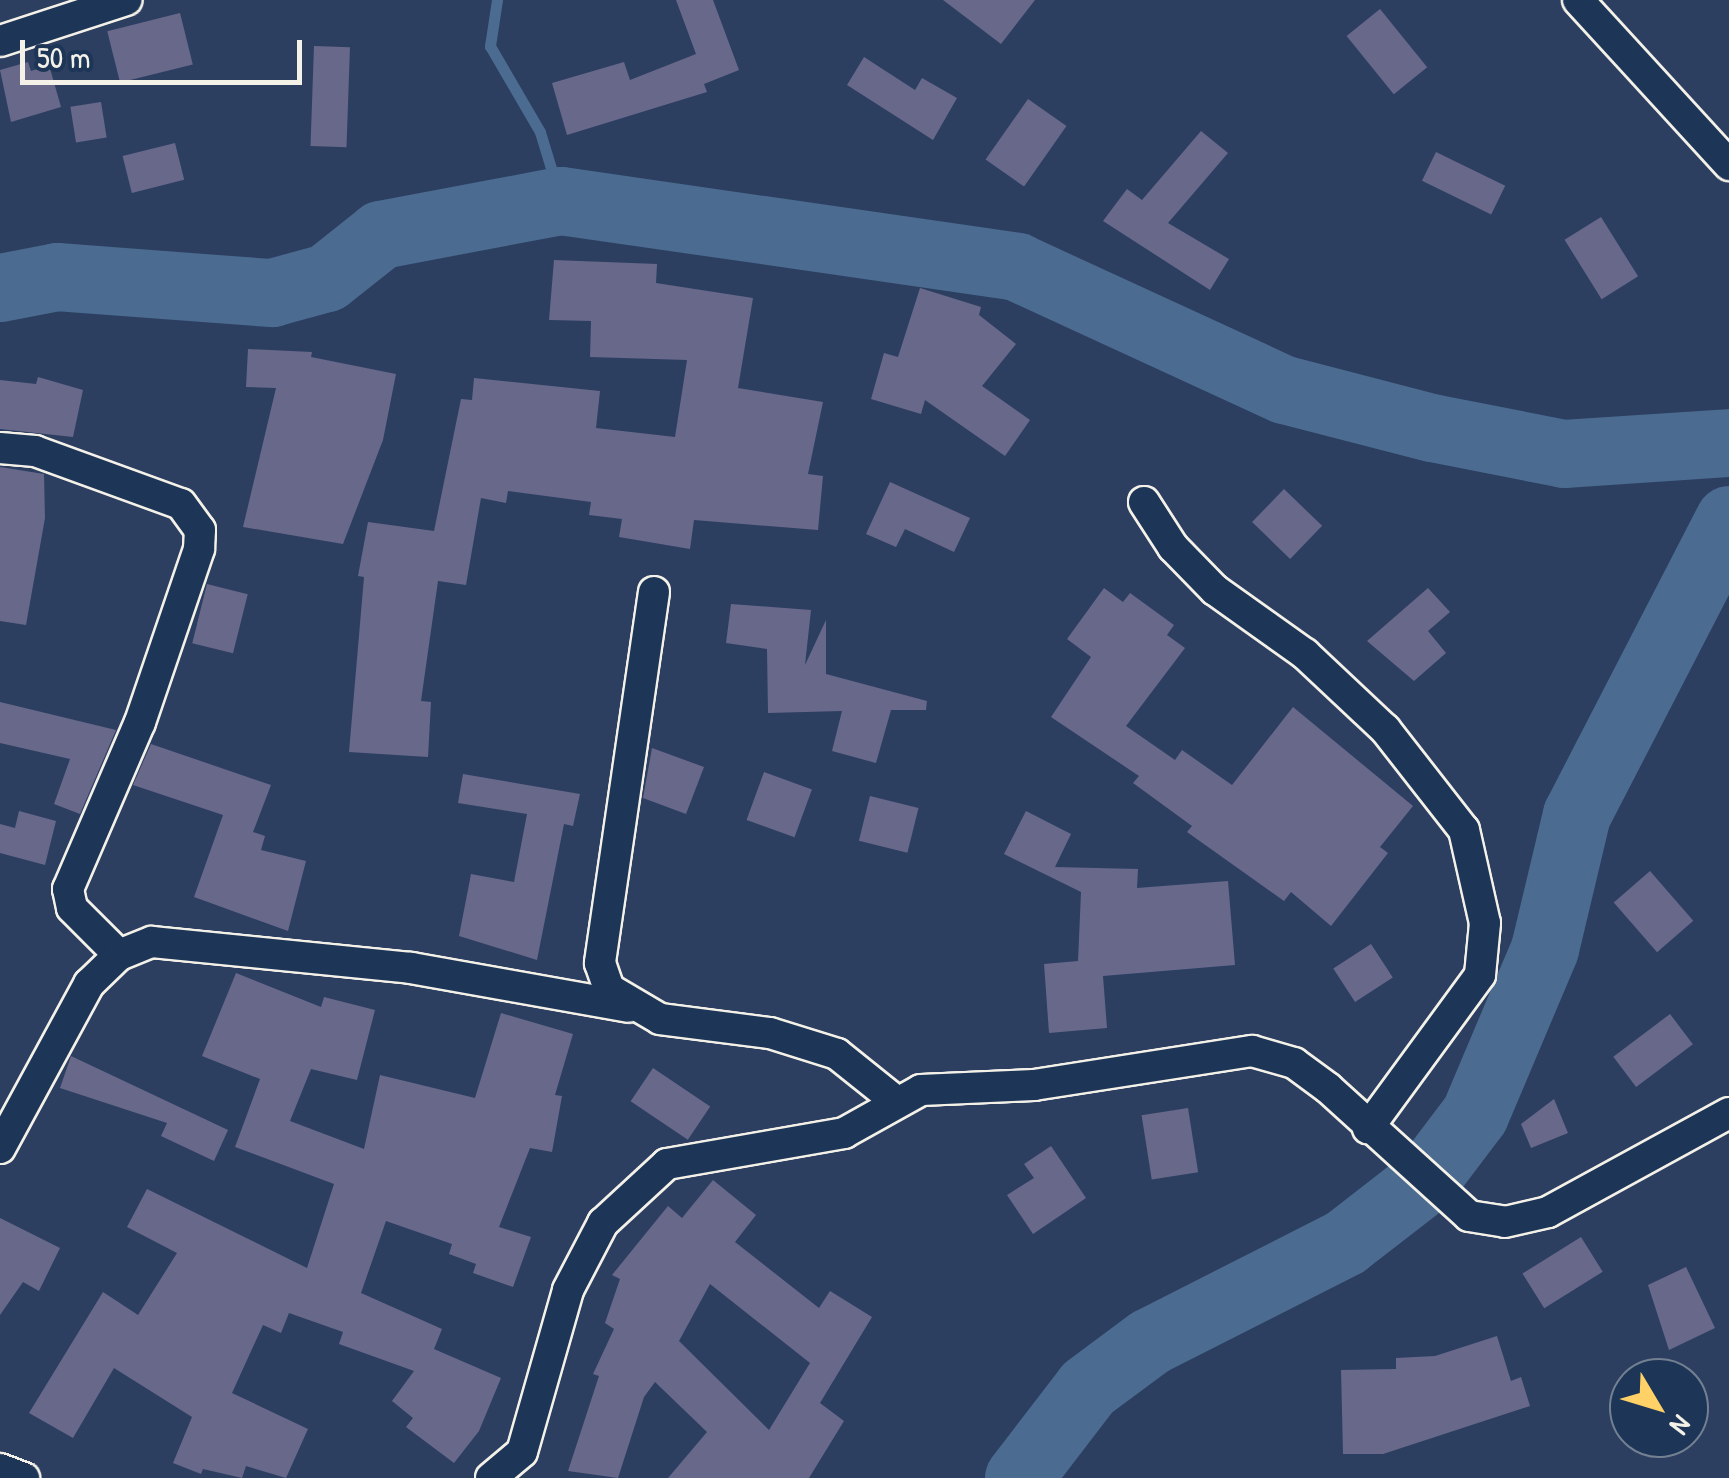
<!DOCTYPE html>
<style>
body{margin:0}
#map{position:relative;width:1729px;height:1478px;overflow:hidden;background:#2c3f61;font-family:"Patrick Hand",sans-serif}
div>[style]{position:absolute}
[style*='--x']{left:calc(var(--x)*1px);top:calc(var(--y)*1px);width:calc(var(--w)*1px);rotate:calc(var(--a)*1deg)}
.stream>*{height:11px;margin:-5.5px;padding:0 5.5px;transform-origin:5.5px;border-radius:5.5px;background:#4b6b90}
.river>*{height:68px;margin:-34px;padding:0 34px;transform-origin:34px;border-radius:34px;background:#4b6b90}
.building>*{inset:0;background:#68688b;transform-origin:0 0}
.roads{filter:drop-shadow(2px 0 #f4f1e8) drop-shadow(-2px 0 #f4f1e8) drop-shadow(0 2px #f4f1e8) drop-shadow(0 -2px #f4f1e8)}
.street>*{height:30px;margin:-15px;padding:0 15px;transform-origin:15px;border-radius:15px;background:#1d3557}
span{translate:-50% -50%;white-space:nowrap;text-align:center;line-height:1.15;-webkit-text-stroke:10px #1d3557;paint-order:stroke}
.north{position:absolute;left:1609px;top:1358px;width:100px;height:100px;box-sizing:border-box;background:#1d3557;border:2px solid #738091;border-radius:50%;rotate:128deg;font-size:28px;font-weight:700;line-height:40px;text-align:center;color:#f4f1e8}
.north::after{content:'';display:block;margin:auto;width:35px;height:45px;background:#ffd166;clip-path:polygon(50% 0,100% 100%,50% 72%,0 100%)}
.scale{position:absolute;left:20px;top:40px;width:282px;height:45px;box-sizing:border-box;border:5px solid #f4f1e8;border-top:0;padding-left:12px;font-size:30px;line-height:35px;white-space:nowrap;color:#f4f1e8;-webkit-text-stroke:8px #1d3557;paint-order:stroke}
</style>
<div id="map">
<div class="stream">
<i style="--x:497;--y:0;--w:47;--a:98.7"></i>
<i style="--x:490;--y:46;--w:99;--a:59.8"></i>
<i style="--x:540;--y:132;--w:72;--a:73.1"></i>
</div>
<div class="river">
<i style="--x:0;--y:288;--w:58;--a:-10.9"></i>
<i style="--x:57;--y:277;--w:216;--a:4.3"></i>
<i style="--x:272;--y:293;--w:57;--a:-15.3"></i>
<i style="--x:327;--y:278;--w:69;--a:-38.5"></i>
<i style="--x:381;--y:235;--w:183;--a:-10.7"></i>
<i style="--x:561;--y:201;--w:461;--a:8.2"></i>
<i style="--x:1017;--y:267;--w:295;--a:24.7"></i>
<i style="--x:1285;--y:390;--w:152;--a:14.5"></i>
<i style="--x:1432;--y:428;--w:135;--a:11.1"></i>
<i style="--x:1564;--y:454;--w:165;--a:-3.8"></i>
<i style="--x:1019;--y:1478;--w:113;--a:-52.5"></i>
<i style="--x:1088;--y:1388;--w:77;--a:-36.6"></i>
<i style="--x:1150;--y:1342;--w:219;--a:-26.9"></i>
<i style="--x:1345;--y:1243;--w:101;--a:-37.8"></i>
<i style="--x:1425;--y:1181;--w:83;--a:-52.9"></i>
<i style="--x:1475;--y:1115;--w:180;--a:-67.1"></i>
<i style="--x:1545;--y:949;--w:138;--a:-76.6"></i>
<i style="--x:1577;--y:815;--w:332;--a:-62.7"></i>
</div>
<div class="building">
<i style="clip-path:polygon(676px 0,713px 0,739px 70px,704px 84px,707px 92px,567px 135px,552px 83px,624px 62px,630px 80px,696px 54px)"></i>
<i style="clip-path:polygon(943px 0,1035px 0,1001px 44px)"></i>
<i style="left:1380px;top:9px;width:75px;height:43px;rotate:51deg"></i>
<i style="left:180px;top:13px;width:53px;height:75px;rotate:76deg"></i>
<i style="left:314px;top:46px;width:36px;height:100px;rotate:2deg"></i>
<i style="clip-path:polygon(864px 57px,915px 90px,922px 78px,957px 98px,933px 140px,847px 85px)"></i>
<i style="clip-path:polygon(28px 62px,31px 71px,49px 65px,61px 107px,11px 122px,0 70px)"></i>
<i style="left:1028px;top:99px;width:47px;height:74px;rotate:35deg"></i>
<i style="left:101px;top:102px;width:36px;height:31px;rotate:81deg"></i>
<i style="clip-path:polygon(1201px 131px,1228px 153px,1168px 223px,1229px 259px,1210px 290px,1103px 221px,1127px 189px,1142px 200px)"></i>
<i style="left:175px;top:143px;width:38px;height:54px;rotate:76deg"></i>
<i style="left:1436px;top:152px;width:77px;height:32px;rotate:26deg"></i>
<i style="left:1601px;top:217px;width:70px;height:43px;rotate:58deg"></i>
<i style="clip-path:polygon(554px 260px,657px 264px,656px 283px,753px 298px,738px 388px,823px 402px,808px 474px,823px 476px,818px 530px,694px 520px,690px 549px,619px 537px,622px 519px,589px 515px,591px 502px,508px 491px,506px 503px,481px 498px,466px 585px,438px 581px,421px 701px,431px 702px,428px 757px,349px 752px,364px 577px,358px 576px,368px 522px,434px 531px,461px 399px,472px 400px,474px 378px,600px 391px,596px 428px,675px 437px,687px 360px,590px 357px,591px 321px,549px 320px)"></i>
<i style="clip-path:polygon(920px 288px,981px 307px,979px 315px,1016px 344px,982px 386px,1030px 420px,1005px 456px,925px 400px,921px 414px,871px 399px,884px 353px,898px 357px)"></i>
<i style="clip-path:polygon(248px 349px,312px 352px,311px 357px,396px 374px,383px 440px,343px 544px,243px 527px,276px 388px,246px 387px)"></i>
<i style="clip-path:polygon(38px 377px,83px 390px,73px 437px,0 429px,0 380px,36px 384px)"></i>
<i style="clip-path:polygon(0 467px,44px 474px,45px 518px,26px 625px,0 621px)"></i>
<i style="clip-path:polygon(890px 482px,970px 518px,954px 552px,905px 529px,896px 547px,866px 534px)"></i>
<i style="left:1284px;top:489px;width:53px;height:46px;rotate:44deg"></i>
<i style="left:207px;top:584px;width:42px;height:61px;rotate:14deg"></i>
<i style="clip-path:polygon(1104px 588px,1123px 602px,1130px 593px,1174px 625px,1167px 635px,1185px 648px,1126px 726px,1175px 760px,1182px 750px,1232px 785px,1293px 707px,1413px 806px,1380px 847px,1388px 853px,1331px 926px,1291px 892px,1284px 901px,1187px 832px,1192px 826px,1133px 783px,1139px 776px,1051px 717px,1091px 657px,1067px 639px)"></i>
<i style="clip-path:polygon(1428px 588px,1450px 612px,1428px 631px,1446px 653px,1414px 681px,1367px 641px)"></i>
<i style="clip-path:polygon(731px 604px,811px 610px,805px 665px,826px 620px,826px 674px,927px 701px,926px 710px,891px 710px,876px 763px,832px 751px,842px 711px,768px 713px,767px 649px,726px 643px)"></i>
<i style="clip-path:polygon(0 702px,116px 730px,80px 814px,54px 804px,70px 759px,0 743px)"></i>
<i style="clip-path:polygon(151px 744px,271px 785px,253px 832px,265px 836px,261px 850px,306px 861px,288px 931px,194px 897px,223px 815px,133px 785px)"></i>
<i style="clip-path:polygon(652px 748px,704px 767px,686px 814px,643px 798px)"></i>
<i style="left:764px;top:772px;width:51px;height:51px;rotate:20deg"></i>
<i style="clip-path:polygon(463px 774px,580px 794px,573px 826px,564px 824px,537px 960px,459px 936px,471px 874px,514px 882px,527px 814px,458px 803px)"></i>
<i style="left:870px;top:796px;width:50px;height:46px;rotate:14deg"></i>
<i style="clip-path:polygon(19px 811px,56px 821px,45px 865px,0 853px,0 824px,15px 828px)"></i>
<i style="clip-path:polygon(1026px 811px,1071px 834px,1055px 867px,1138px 869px,1137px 888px,1228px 881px,1235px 965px,1103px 976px,1107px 1028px,1049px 1033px,1044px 964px,1078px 961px,1081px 892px,1004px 854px)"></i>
<i style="left:1650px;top:871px;width:66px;height:48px;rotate:49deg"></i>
<i style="left:1371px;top:944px;width:40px;height:45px;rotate:57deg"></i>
<i style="clip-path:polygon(236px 973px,321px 1007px,324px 997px,375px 1010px,357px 1080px,311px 1069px,290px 1121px,364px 1149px,380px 1075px,475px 1098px,501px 1013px,573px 1034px,555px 1095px,562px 1096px,552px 1152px,530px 1148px,499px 1227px,531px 1237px,513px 1287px,473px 1273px,476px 1264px,449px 1254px,452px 1244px,386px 1221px,361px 1293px,442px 1329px,434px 1349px,501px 1378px,479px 1431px,454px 1463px,406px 1427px,413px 1418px,392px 1401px,414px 1371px,339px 1344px,343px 1332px,289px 1313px,281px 1333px,263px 1325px,232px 1393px,308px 1429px,286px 1478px,246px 1466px,242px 1478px,203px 1469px,201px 1474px,173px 1463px,192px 1417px,114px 1368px,73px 1438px,29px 1413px,103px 1292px,138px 1315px,177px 1253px,127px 1227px,147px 1189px,307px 1268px,334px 1184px,235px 1147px,260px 1079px,202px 1056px)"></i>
<i style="left:1670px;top:1014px;width:38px;height:71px;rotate:53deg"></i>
<i style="clip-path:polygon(71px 1056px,228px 1130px,214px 1161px,161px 1136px,167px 1123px,60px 1088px)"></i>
<i style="left:653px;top:1068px;width:69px;height:40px;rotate:34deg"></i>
<i style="clip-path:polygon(1554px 1099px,1568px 1133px,1531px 1148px,1521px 1124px)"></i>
<i style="left:1188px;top:1108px;width:65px;height:47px;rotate:81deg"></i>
<i style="clip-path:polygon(1051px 1146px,1086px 1198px,1033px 1234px,1007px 1195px,1034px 1178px,1024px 1164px)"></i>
<i style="clip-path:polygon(evenodd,713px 1180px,756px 1215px,735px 1242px,819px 1308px,830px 1291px,872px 1317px,820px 1403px,844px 1421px,809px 1478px,668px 1478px,707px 1432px,655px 1382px,644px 1397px,618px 1478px,568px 1471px,599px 1376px,593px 1374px,614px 1329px,605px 1323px,620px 1279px,612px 1275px,668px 1206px,682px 1218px,713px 1180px,710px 1284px,810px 1363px,769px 1430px,679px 1341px,710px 1284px)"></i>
<i style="clip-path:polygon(0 1218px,60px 1248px,39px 1291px,23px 1282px,0 1315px)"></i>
<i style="left:1581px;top:1237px;width:41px;height:69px;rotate:58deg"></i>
<i style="clip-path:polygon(1686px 1267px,1715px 1328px,1669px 1350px,1648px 1285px)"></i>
<i style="clip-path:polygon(1497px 1336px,1511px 1381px,1521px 1377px,1530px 1406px,1383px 1454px,1343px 1454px,1341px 1370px,1396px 1369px,1396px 1358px,1435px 1356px)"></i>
</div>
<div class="roads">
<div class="street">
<i style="--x:1578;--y:0;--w:224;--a:47.5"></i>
<i style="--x:0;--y:41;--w:133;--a:-18"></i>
<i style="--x:0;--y:448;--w:35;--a:5"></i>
<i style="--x:35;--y:451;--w:155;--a:20"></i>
<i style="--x:181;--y:504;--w:32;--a:54"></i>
<i style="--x:200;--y:530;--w:19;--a:93"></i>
<i style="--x:199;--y:549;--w:183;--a:108.8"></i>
<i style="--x:140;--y:722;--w:182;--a:113.3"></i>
<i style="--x:68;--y:889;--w:19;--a:78"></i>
<i style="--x:72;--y:908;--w:66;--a:45"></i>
<i style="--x:1144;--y:502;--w:54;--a:57.2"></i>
<i style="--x:1173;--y:547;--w:60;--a:45.7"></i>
<i style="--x:1215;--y:590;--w:110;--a:35.4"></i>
<i style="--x:1305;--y:654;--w:110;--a:43.2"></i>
<i style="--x:1385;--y:729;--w:128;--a:52"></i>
<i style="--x:1464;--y:830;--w:95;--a:77.3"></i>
<i style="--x:1485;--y:923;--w:52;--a:95.5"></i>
<i style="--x:1480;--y:975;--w:190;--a:126.2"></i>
<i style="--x:654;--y:592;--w:375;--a:98.3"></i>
<i style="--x:600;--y:963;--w:28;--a:71"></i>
<i style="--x:609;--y:989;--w:59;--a:30.5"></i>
<i style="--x:660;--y:1019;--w:111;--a:7.3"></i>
<i style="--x:770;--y:1033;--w:70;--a:17.4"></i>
<i style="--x:837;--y:1054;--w:77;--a:38.7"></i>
<i style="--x:0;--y:1148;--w:187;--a:-61.5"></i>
<i style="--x:89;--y:984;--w:42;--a:-44"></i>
<i style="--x:119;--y:955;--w:35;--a:-22"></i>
<i style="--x:152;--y:942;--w:260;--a:5.7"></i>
<i style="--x:411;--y:968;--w:221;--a:10.1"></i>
<i style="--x:0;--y:1469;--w:26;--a:21"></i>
<i style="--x:491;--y:1478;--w:40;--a:-40"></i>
<i style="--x:522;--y:1452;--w:168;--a:-74.1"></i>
<i style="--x:568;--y:1290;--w:76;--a:-62.4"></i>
<i style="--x:603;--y:1223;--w:87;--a:-42.7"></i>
<i style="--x:667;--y:1164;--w:180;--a:-9.9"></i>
<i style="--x:844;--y:1133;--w:88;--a:-29.2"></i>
<i style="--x:921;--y:1090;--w:113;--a:-2.5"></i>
<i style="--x:1034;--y:1085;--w:221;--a:-8.9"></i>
<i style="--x:1252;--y:1051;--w:44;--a:15.9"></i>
<i style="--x:1294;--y:1063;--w:42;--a:36.3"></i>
<i style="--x:1328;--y:1088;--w:190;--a:42.2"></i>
<i style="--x:1469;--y:1216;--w:36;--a:9"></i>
<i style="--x:1505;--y:1222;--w:44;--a:-13.1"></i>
<i style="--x:1548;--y:1212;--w:206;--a:-28.7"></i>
</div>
</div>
<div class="north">N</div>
<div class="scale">50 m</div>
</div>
